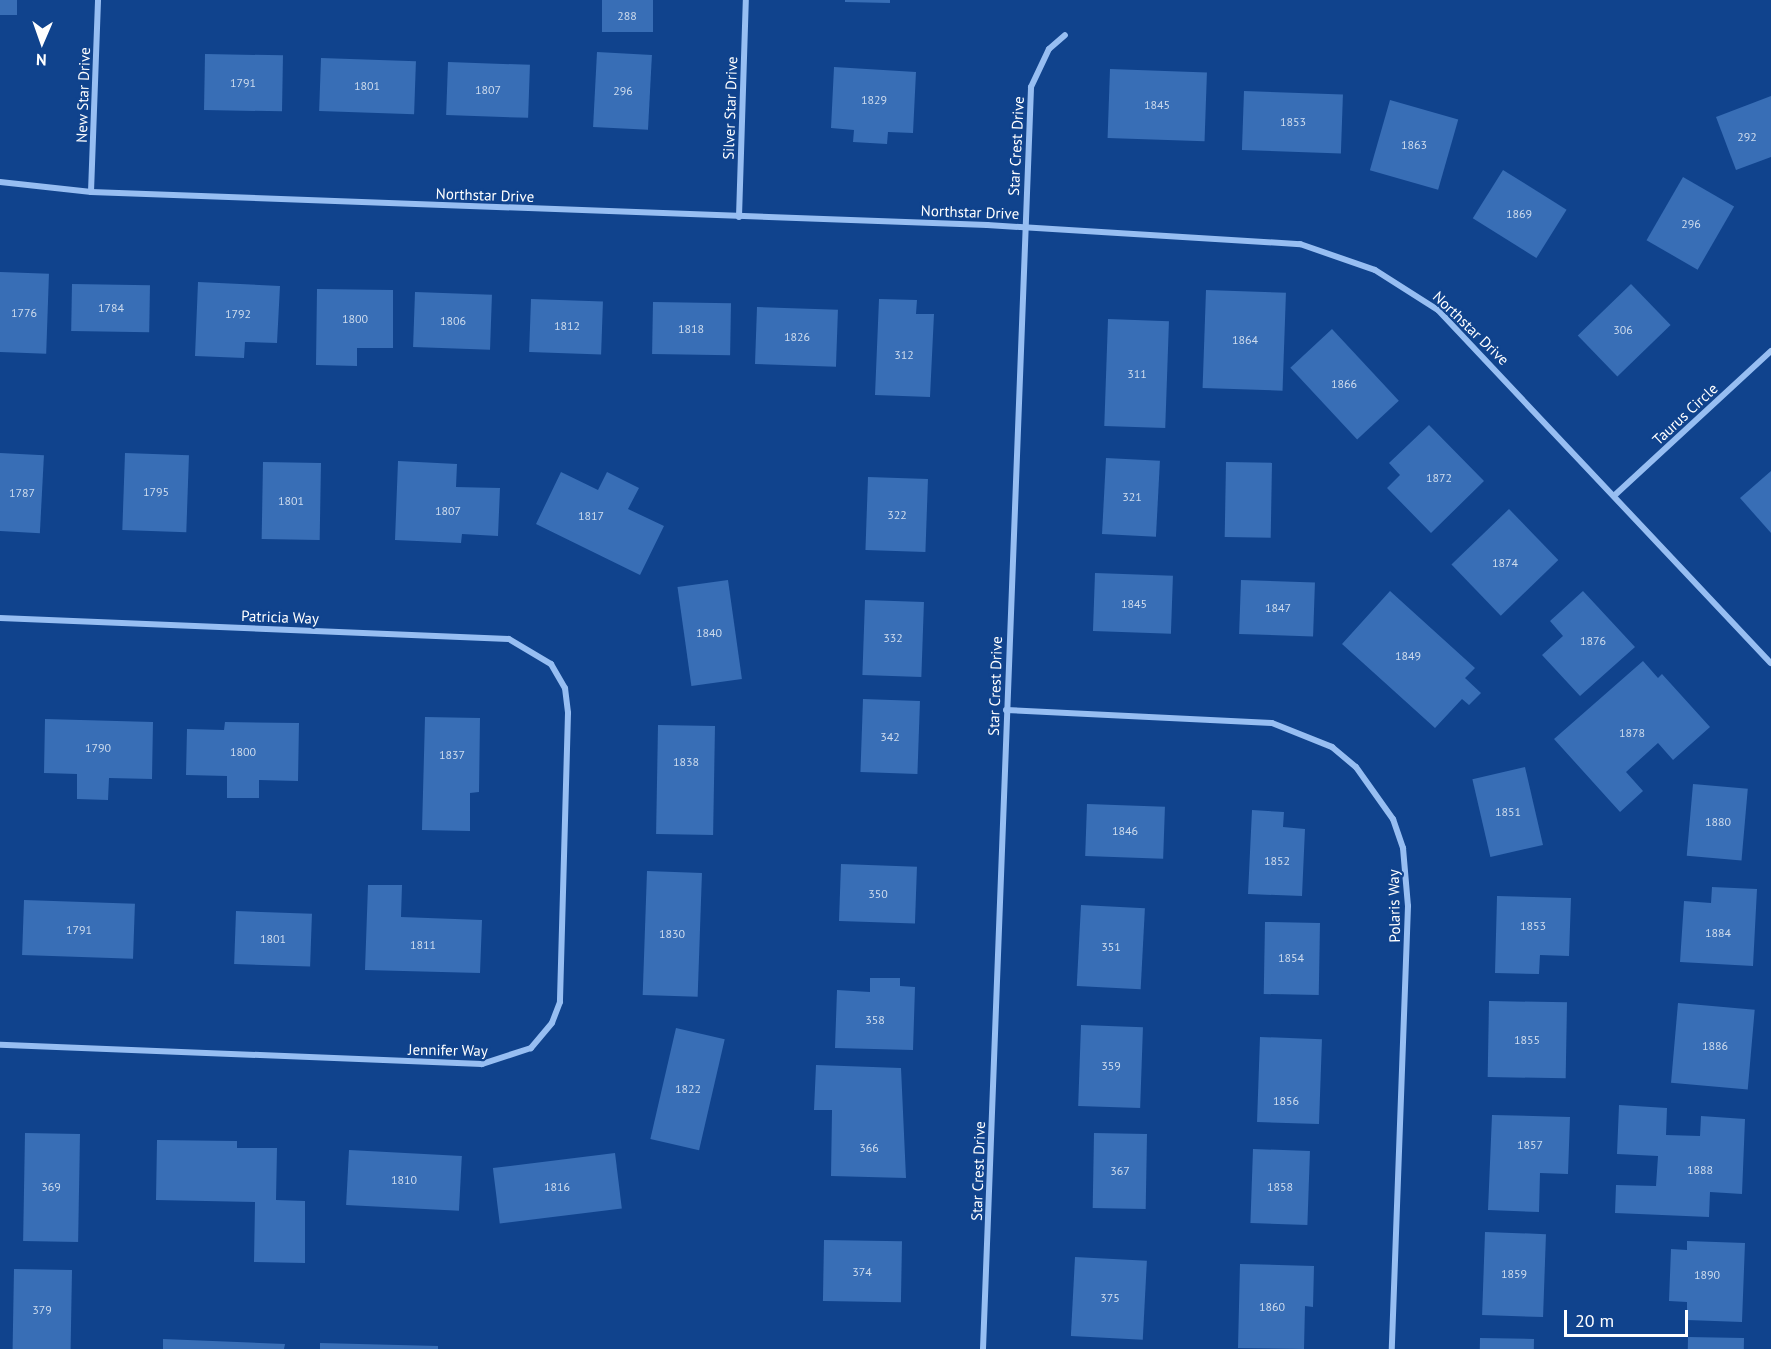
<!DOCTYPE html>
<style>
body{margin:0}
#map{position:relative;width:1771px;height:1349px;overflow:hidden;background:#10438d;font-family:"PT Sans",sans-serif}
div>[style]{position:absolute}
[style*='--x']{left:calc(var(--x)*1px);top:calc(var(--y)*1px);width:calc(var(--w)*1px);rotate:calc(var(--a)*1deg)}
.building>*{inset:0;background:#386eb6;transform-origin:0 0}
.minor>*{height:6px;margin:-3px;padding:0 3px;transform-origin:3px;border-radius:3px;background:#97bef2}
span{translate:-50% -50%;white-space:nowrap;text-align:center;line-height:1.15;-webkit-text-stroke:4.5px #10438d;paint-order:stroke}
.number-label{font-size:12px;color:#cddbed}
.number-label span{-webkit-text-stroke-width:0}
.street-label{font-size:15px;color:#fff}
.north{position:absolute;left:12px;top:12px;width:60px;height:60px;-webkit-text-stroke:4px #10438d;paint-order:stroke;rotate:182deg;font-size:16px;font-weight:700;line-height:24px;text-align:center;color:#fff}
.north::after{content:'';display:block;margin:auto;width:21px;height:27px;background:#fff;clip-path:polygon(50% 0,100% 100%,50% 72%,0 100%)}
.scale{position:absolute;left:1564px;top:1310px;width:124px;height:27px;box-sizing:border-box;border:3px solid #fff;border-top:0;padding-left:8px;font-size:18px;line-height:21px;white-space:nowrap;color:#fff;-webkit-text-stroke:4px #10438d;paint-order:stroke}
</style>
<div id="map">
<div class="building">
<i style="left:0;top:0;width:17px;height:15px"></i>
<i style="left:602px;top:0;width:51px;height:32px"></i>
<i style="clip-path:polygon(845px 0,890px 0,890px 3px,845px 2px)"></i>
<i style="left:597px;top:52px;width:55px;height:75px;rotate:3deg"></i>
<i style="left:205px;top:54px;width:78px;height:56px;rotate:1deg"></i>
<i style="left:321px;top:58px;width:95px;height:53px;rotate:2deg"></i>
<i style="left:448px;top:62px;width:82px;height:53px;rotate:2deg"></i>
<i style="clip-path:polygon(834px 67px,916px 72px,913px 133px,888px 132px,887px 144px,853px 142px,854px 130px,831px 128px)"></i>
<i style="left:1110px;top:69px;width:97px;height:69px;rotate:2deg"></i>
<i style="left:1244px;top:91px;width:99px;height:59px;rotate:2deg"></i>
<i style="clip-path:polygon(1771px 96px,1771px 157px,1736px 170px,1716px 117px)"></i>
<i style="left:1390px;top:100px;width:71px;height:73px;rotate:16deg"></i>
<i style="left:1503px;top:170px;width:75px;height:57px;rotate:32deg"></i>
<i style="left:1683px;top:177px;width:59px;height:73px;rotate:30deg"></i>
<i style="left:0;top:272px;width:49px;height:80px;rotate:2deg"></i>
<i style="clip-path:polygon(198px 282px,280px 286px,277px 343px,245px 342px,244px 358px,195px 356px)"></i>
<i style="left:72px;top:284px;width:78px;height:47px;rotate:1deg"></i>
<i style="left:1631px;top:284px;width:57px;height:74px;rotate:46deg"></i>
<i style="clip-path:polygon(317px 289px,393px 290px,393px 348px,357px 348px,357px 366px,316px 365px)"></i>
<i style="left:1206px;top:290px;width:80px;height:98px;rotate:2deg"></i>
<i style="left:415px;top:292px;width:77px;height:55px;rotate:2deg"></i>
<i style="left:531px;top:299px;width:72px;height:53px;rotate:2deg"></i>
<i style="clip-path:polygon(879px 299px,917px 300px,916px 314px,934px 314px,930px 397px,875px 395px)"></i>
<i style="left:653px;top:302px;width:78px;height:52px;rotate:1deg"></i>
<i style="left:757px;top:307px;width:81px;height:57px;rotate:2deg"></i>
<i style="left:1108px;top:319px;width:61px;height:107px;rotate:2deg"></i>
<i style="left:1332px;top:329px;width:98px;height:57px;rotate:47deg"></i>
<i style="clip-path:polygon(1429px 425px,1484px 481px,1431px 533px,1387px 488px,1400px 475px,1389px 463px)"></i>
<i style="left:0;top:453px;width:44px;height:78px;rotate:3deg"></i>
<i style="left:125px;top:453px;width:64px;height:77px;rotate:2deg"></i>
<i style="left:1106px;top:458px;width:54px;height:76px;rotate:3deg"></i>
<i style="clip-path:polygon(398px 461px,457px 464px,456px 487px,500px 488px,498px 536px,462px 534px,461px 543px,395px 540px)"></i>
<i style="left:263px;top:462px;width:58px;height:77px;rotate:1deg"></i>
<i style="left:1226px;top:462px;width:46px;height:75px;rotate:1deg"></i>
<i style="clip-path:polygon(1771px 471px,1771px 533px,1740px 498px)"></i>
<i style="clip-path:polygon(561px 472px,598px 490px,607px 472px,639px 488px,628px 509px,664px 526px,640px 575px,536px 524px)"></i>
<i style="left:868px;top:477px;width:60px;height:73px;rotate:2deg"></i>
<i style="left:1509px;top:509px;width:71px;height:80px;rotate:46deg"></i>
<i style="left:1095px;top:573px;width:78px;height:58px;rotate:2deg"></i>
<i style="left:728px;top:580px;width:100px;height:51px;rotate:82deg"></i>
<i style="left:1241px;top:580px;width:74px;height:54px;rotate:2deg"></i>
<i style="clip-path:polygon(1390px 591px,1475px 668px,1465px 678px,1481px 693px,1469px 705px,1462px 699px,1435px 728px,1342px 644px)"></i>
<i style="clip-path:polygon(1583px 591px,1635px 647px,1580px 696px,1542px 655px,1563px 636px,1550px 621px)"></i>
<i style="left:865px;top:600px;width:59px;height:75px;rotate:2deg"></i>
<i style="clip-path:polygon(1643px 661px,1658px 678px,1662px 674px,1710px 727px,1673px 760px,1658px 743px,1626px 772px,1643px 791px,1620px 812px,1554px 739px)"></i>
<i style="left:863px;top:699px;width:57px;height:73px;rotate:2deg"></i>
<i style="clip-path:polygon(425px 717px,480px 718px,479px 792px,470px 793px,470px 831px,422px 830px)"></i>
<i style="clip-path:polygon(45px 719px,153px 722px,152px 779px,109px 778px,108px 800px,77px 799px,77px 774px,44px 773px)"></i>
<i style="clip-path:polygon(225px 722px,299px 723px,298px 781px,259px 780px,259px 798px,227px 798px,227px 776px,186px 775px,187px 729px,224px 730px)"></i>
<i style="left:658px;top:725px;width:57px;height:109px;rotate:1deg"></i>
<i style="left:1525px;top:767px;width:80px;height:54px;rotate:77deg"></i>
<i style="left:1693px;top:784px;width:55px;height:72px;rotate:5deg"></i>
<i style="left:1087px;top:804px;width:78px;height:52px;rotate:2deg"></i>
<i style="clip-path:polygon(1252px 810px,1284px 812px,1283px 827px,1305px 829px,1302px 896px,1248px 894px)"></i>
<i style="left:841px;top:864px;width:76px;height:57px;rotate:2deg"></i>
<i style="left:647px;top:871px;width:55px;height:124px;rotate:2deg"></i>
<i style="clip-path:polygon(368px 885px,402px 885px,401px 917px,482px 920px,480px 973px,365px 970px)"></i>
<i style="clip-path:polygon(1712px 887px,1757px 889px,1753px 966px,1680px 962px,1684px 901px,1711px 903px)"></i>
<i style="clip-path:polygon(1497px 896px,1571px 898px,1569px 956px,1540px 955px,1539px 974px,1495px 973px)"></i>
<i style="left:24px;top:900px;width:111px;height:55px;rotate:2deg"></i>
<i style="left:1081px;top:905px;width:64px;height:81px;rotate:3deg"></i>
<i style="left:236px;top:911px;width:76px;height:53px;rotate:2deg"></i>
<i style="left:1265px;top:922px;width:55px;height:72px;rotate:1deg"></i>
<i style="clip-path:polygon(870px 978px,900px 978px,900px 986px,915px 987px,913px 1050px,835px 1048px,837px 990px,870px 992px)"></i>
<i style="left:1489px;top:1001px;width:78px;height:76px;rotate:1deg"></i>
<i style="left:1678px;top:1003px;width:77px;height:80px;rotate:5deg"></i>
<i style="left:1081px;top:1025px;width:62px;height:81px;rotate:2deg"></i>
<i style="left:676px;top:1028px;width:50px;height:114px;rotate:13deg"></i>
<i style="left:1260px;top:1037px;width:62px;height:85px;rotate:2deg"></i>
<i style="clip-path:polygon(816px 1065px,901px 1068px,906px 1178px,831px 1176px,832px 1110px,814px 1110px)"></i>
<i style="clip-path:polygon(1619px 1105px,1667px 1108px,1666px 1135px,1700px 1136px,1701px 1116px,1745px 1119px,1742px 1194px,1710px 1192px,1709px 1217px,1615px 1213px,1616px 1185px,1656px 1186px,1658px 1156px,1617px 1154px)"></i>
<i style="clip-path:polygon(1492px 1115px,1570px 1117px,1568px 1174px,1540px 1173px,1539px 1212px,1488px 1210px)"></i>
<i style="left:25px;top:1133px;width:55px;height:108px;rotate:1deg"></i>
<i style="left:1094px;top:1133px;width:53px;height:75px;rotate:1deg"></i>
<i style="clip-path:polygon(157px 1140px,237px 1141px,237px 1148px,277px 1148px,276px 1200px,305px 1201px,305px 1263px,254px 1262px,255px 1202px,156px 1200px)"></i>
<i style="left:1253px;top:1149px;width:57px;height:74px;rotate:2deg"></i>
<i style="left:349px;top:1150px;width:113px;height:55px;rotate:3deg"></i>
<i style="left:615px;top:1153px;width:56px;height:123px;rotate:83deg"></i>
<i style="left:1485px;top:1232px;width:61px;height:83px;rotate:2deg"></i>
<i style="left:824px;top:1240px;width:78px;height:61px;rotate:1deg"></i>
<i style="clip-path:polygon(1687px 1241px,1745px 1243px,1742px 1322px,1687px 1320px,1687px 1302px,1669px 1301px,1671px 1249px,1687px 1250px)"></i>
<i style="left:1075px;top:1257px;width:72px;height:79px;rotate:3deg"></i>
<i style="clip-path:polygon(1240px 1264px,1314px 1266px,1313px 1307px,1305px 1306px,1304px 1349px,1238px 1348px)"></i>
<i style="left:14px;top:1269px;width:58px;height:80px;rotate:1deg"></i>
<i style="left:1688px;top:1337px;width:56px;height:12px;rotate:1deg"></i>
<i style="left:1480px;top:1338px;width:54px;height:11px;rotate:1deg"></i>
<i style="clip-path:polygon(163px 1339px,285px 1344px,284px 1349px,163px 1349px)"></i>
<i style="clip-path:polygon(320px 1343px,438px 1346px,438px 1349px,320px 1349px)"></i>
</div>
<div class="minor">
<i style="--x:0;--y:182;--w:92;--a:6.3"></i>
<i style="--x:91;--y:192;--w:897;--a:2.11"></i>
<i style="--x:987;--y:225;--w:314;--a:3.5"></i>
<i style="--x:1300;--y:244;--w:79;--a:19.1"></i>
<i style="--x:1375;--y:270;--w:75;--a:32.4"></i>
<i style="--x:1438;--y:310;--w:485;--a:46.7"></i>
<i style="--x:91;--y:192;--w:192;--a:-87.9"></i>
<i style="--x:739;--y:217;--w:217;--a:-88.2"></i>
<i style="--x:1616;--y:494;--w:211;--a:-42.7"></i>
<i style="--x:0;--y:618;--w:509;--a:2.36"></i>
<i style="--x:509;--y:639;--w:49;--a:30.8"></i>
<i style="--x:551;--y:664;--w:28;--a:60"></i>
<i style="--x:565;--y:688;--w:25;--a:83"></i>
<i style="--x:568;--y:713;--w:289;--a:91.6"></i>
<i style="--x:560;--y:1002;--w:22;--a:111"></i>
<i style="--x:552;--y:1023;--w:33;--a:130"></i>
<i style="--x:531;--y:1048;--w:52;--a:161.9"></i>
<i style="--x:482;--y:1064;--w:482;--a:-177.7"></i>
<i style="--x:1006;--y:710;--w:266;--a:2.8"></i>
<i style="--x:1272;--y:723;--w:65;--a:21.8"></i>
<i style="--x:1332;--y:747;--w:31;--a:40"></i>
<i style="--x:1356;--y:767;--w:64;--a:54.6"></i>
<i style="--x:1393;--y:819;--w:31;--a:71"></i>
<i style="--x:1403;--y:848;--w:58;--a:85.1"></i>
<i style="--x:1408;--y:906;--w:443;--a:92.1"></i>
<i style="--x:983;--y:1349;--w:1263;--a:-87.82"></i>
<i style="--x:1031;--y:87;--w:42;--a:-64.7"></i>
<i style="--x:1049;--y:49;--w:21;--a:-41"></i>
</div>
<div class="number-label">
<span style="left:627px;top:16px">288</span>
<span style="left:243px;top:83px">1791</span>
<span style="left:367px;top:86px">1801</span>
<span style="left:488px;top:90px">1807</span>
<span style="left:623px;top:91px">296</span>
<span style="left:874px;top:100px">1829</span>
<span style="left:1157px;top:105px">1845</span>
<span style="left:1293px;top:122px">1853</span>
<span style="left:1747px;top:137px">292</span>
<span style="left:1414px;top:145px">1863</span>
<span style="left:1519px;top:214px">1869</span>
<span style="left:1691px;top:224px">296</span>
<span style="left:111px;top:308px">1784</span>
<span style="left:24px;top:313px">1776</span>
<span style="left:238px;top:314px">1792</span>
<span style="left:355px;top:319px">1800</span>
<span style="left:453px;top:321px">1806</span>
<span style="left:567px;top:326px">1812</span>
<span style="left:691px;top:329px">1818</span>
<span style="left:1623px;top:330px">306</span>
<span style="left:797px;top:337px">1826</span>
<span style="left:1245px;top:340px">1864</span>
<span style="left:904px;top:355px">312</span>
<span style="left:1137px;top:374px">311</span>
<span style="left:1344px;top:384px">1866</span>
<span style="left:1439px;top:478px">1872</span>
<span style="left:156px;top:492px">1795</span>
<span style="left:22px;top:493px">1787</span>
<span style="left:1132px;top:497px">321</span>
<span style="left:291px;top:501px">1801</span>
<span style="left:448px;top:511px">1807</span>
<span style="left:897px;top:515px">322</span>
<span style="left:591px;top:516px">1817</span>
<span style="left:1505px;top:563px">1874</span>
<span style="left:1134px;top:604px">1845</span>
<span style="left:1278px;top:608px">1847</span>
<span style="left:709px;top:633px">1840</span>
<span style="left:893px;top:638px">332</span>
<span style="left:1593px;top:641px">1876</span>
<span style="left:1408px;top:656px">1849</span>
<span style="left:1632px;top:733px">1878</span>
<span style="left:890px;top:737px">342</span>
<span style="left:98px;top:748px">1790</span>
<span style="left:243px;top:752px">1800</span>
<span style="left:452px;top:755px">1837</span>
<span style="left:686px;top:762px">1838</span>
<span style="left:1508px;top:812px">1851</span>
<span style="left:1718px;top:822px">1880</span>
<span style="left:1125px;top:831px">1846</span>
<span style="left:1277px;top:861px">1852</span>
<span style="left:878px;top:894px">350</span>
<span style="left:1533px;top:926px">1853</span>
<span style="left:79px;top:930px">1791</span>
<span style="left:1718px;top:933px">1884</span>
<span style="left:672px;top:934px">1830</span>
<span style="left:273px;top:939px">1801</span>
<span style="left:423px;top:945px">1811</span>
<span style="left:1111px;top:947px">351</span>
<span style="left:1291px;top:958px">1854</span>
<span style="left:875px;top:1020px">358</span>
<span style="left:1527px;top:1040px">1855</span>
<span style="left:1715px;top:1046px">1886</span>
<span style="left:1111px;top:1066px">359</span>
<span style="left:688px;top:1089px">1822</span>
<span style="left:1286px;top:1101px">1856</span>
<span style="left:1530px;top:1145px">1857</span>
<span style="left:869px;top:1148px">366</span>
<span style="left:1700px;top:1170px">1888</span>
<span style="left:1120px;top:1171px">367</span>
<span style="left:404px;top:1180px">1810</span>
<span style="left:51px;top:1187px">369</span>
<span style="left:557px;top:1187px">1816</span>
<span style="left:1280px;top:1187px">1858</span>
<span style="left:862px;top:1272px">374</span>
<span style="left:1514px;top:1274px">1859</span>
<span style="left:1707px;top:1275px">1890</span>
<span style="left:1110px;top:1298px">375</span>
<span style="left:1272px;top:1307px">1860</span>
<span style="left:42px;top:1310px">379</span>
</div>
<div class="street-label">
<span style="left:83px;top:95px;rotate:-88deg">New Star Drive</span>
<span style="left:730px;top:108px;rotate:-88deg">Silver Star Drive</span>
<span style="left:1016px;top:146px;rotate:-87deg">Star Crest Drive</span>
<span style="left:485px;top:195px;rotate:2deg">Northstar Drive</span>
<span style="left:970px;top:212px;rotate:2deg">Northstar Drive</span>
<span style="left:1471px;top:328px;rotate:44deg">Northstar Drive</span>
<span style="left:1685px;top:414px;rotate:-43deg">Taurus Circle</span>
<span style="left:280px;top:617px;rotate:2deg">Patricia Way</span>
<span style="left:995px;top:686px;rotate:-88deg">Star Crest Drive</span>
<span style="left:1394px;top:906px;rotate:-91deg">Polaris Way</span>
<span style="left:448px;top:1050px;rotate:1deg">Jennifer Way</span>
<span style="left:978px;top:1171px;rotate:-88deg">Star Crest Drive</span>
</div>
<div class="north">N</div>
<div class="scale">20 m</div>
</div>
